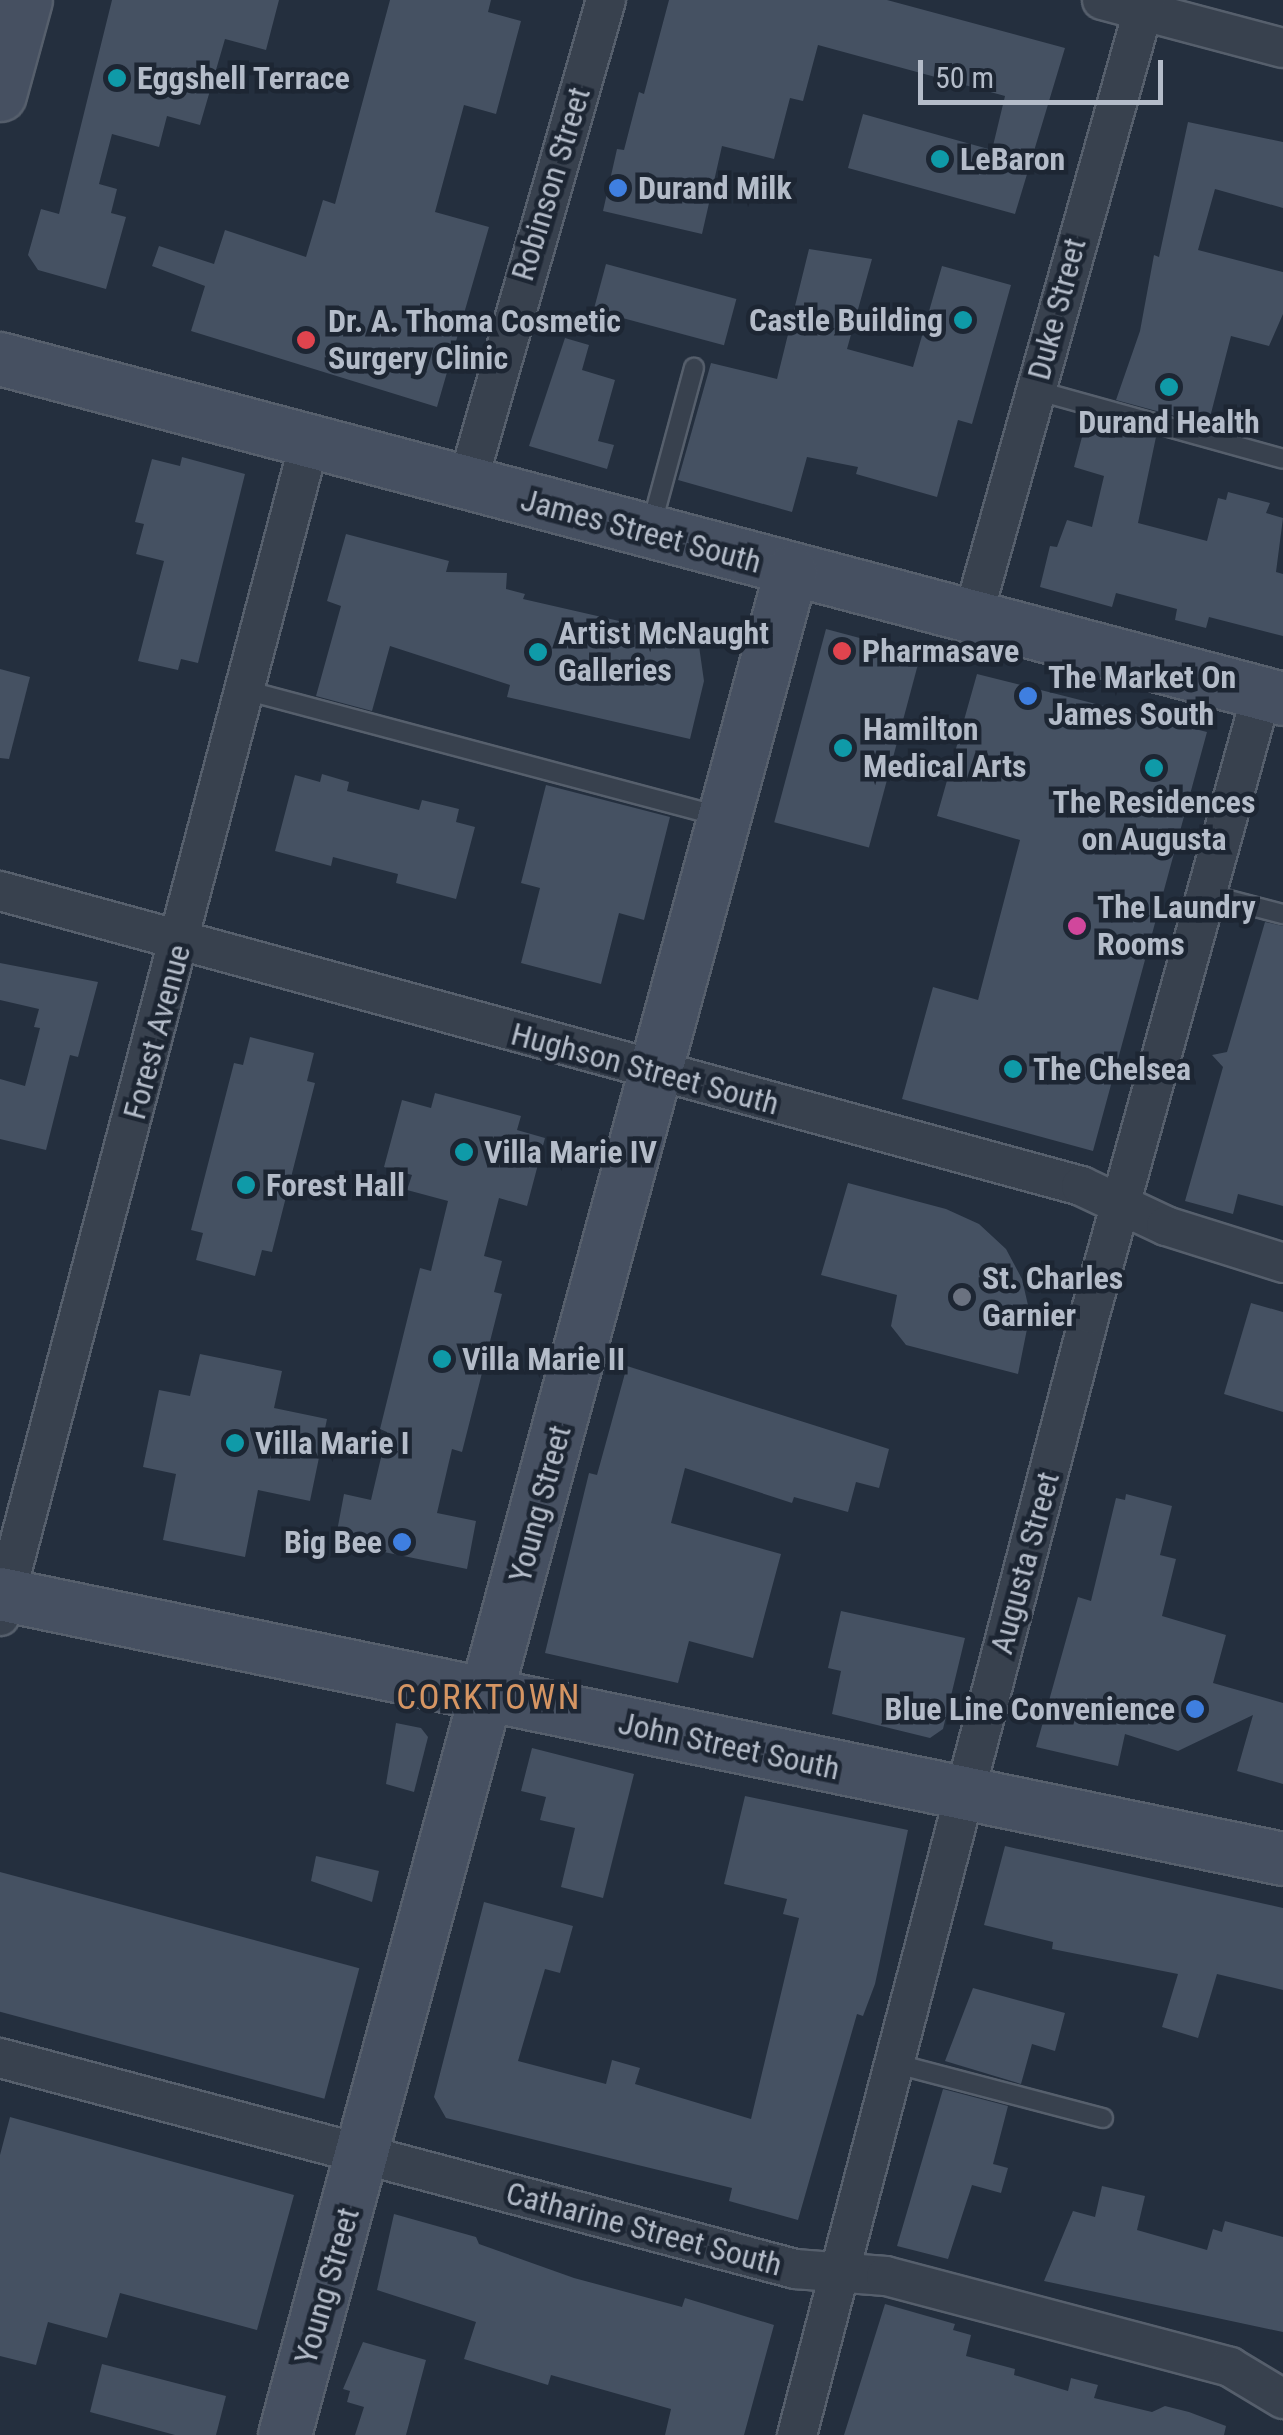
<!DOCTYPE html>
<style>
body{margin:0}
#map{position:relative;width:1283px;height:2435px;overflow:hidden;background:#242f3e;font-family:"Roboto Condensed",sans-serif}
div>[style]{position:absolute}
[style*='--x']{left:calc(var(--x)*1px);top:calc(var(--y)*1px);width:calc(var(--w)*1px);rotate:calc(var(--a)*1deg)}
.building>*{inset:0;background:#455162;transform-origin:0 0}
.roads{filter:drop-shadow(2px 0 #565f6c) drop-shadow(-2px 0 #565f6c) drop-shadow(0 2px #565f6c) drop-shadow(0 -2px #565f6c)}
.lane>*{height:18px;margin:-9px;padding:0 9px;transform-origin:9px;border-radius:9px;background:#38414e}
.street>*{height:38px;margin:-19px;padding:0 19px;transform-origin:19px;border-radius:19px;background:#38414e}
.secondary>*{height:52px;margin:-26px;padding:0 26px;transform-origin:26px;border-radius:26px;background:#465061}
.dots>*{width:28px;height:28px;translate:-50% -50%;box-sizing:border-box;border:5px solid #1d2633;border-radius:50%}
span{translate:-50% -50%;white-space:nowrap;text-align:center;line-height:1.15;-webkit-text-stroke:9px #1d2633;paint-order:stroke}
.poi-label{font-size:32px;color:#b4bcc9;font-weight:700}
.left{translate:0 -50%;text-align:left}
.right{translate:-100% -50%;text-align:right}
.street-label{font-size:32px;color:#b4bcc9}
.neighbourhood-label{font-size:35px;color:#d59563;letter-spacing:2.5px}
.scale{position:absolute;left:918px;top:60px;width:245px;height:45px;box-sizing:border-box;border:5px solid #b4bcc9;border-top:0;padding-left:12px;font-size:30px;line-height:35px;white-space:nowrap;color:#b4bcc9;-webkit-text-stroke:8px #1d2633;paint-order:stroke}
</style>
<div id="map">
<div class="building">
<i style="clip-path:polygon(112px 0,279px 0,266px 50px,225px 39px,200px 125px,167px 116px,159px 147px,112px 134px,99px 184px,117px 189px,111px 213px,126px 217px,106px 289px,38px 270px,28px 255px,41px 209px,59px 214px)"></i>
<i style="clip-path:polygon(390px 0,491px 0,488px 12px,521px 21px,496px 114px,464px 105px,435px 212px,489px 227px,437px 407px,191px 331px,205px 286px,152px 266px,159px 246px,214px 264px,225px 230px,306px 257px,323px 200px,335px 204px)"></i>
<i style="clip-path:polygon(669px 0,887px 0,1065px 48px,1015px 214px,848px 168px,863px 114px,992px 150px,1005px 96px,818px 45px,803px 101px,790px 98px,774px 159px,722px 146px,702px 234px,603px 211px,617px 149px,624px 150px,639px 92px,644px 94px)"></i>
<i style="clip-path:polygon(1188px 122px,1283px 142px,1283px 208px,1215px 189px,1198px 250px,1283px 272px,1283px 314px,1269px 346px,1231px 336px,1208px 425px,1116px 400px,1140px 331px,1154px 255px,1159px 257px)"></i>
<i style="clip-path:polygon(809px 249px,872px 259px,847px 349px,913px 367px,942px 266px,1011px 285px,972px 424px,958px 420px,937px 497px,856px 474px,858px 467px,807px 457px,792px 512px,678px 480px,711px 363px,777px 379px)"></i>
<i style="left:606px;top:264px;width:135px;height:48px;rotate:15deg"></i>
<i style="clip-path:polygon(565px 338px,589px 345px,582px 370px,615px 380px,598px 441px,614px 445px,607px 469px,529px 446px)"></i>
<i style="clip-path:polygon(1087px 418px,1156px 437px,1138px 523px,1207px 541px,1218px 498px,1226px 500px,1228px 492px,1270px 503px,1266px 513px,1283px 518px,1276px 572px,1283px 574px,1283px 636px,1209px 617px,1206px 628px,1175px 620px,1177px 609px,1116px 593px,1112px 607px,1040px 587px,1050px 546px,1057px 547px,1067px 520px,1092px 527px,1104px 476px,1074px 467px)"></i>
<i style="clip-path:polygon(182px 457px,245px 474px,198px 663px,181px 659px,178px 670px,138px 661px,164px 561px,136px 554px,144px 524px,135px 522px,152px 459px,180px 466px)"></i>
<i style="clip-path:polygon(346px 534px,449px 561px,446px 572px,507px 573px,506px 589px,525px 594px,523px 599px,698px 639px,704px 681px,690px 739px,507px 697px,510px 685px,390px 646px,372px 711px,316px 696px,341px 606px,327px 601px)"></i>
<i style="left:826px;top:629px;width:98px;height:200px;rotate:15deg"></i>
<i style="clip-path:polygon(0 669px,30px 677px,9px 759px,0 758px)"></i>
<i style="clip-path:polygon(977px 674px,1207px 732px,1093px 1151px,902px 1099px,933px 987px,978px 1000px,1020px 840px,937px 816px)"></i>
<i style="clip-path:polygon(322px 774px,349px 782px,347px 791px,419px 810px,422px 800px,459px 809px,456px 822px,475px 827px,456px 899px,396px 883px,398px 874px,367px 866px,333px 857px,331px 866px,275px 851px,295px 775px,320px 782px)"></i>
<i style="clip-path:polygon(546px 785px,670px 817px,644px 920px,619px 913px,601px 984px,521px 963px,540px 888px,521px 883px)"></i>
<i style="clip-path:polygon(1265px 922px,1283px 926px,1283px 1206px,1238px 1194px,1233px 1214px,1185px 1201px,1223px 1067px,1212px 1055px,1227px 1052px)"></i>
<i style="clip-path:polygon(0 963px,98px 982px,78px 1057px,70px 1055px,46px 1150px,0 1139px,0 1079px,25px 1086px,40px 1028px,34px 1027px,39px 1009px,0 1000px)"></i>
<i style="clip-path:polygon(250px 1037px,314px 1053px,307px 1081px,315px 1083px,272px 1252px,262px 1250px,255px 1276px,196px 1260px,203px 1233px,191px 1230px,234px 1063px,243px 1065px)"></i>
<i style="clip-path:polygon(435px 1093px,521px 1116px,517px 1130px,545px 1138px,527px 1206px,499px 1198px,484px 1256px,502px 1261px,494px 1292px,502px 1294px,462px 1452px,452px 1449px,437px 1513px,476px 1521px,467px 1569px,335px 1542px,344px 1494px,371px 1500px,387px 1432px,380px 1429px,420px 1268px,431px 1271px,448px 1201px,407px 1190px,412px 1175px,384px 1167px,402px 1100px,431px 1108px)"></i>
<i style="clip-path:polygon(848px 1183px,946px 1209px,979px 1224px,1006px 1249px,1022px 1279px,1030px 1314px,1018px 1374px,906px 1345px,891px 1326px,897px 1295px,821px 1275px)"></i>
<i style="clip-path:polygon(1251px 1303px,1283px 1312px,1283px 1412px,1224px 1394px)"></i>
<i style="clip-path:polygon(200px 1354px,282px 1371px,274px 1408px,327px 1419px,310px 1501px,258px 1490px,245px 1557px,163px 1540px,176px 1474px,143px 1467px,159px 1390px,190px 1396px)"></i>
<i style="clip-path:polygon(627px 1366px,889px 1449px,879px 1488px,856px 1482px,848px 1512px,794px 1497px,792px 1503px,685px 1468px,671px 1523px,781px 1554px,753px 1658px,689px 1641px,678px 1683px,545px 1653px,589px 1473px,597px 1475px)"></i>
<i style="clip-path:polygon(1126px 1494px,1172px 1506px,1160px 1555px,1176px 1559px,1162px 1616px,1226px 1635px,1213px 1683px,1283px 1703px,1283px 1784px,1237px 1771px,1253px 1715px,1178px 1751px,1125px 1734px,1118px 1766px,1036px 1747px,1078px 1597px,1091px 1601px,1116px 1498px,1125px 1500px)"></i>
<i style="clip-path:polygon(841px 1611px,965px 1638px,943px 1729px,930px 1738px,832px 1714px,841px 1671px,828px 1668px)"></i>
<i style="clip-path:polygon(396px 1723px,421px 1728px,428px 1737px,414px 1792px,386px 1784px)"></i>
<i style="clip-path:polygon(532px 1748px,634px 1774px,603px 1898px,561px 1887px,575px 1828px,540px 1820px,546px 1797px,521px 1791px)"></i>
<i style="clip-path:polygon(745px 1796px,908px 1830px,875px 1984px,863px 2016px,857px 2014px,798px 2220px,729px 2201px,732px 2188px,446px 2118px,434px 2097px,484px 1902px,573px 1926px,560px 1973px,545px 1969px,518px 2061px,606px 2084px,612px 2060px,640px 2068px,635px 2084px,751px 2119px,799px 1918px,783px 1914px,787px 1899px,724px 1884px)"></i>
<i style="clip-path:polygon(1005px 1846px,1283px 1908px,1283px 1990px,1217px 1974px,1198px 2038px,1162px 2027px,1178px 1974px,1052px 1949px,1053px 1942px,984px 1925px)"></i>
<i style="clip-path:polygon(316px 1856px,379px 1871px,372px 1902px,311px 1881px)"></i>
<i style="left:0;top:1872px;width:372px;height:135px;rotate:15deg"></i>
<i style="clip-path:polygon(973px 1988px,1065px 2013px,1055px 2051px,1032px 2044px,1021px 2084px,945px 2061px)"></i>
<i style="clip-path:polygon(943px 2089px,1008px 2106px,993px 2164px,1008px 2168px,1001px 2193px,972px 2185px,948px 2259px,897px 2246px)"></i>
<i style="clip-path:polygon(10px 2117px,294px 2195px,257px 2330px,120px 2293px,107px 2338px,48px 2322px,36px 2365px,0 2356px,0 2155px)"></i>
<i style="clip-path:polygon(1102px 2186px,1145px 2196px,1137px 2230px,1207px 2250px,1213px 2229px,1222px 2232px,1225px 2221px,1283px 2237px,1283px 2332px,1044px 2281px,1073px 2211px,1095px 2217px)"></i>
<i style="clip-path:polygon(394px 2214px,476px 2237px,479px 2244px,574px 2278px,682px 2307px,685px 2298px,774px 2325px,744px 2435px,665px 2435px,671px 2409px,551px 2375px,548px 2385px,464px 2359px,476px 2322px,377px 2290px)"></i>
<i style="clip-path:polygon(885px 2304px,955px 2324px,953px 2330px,971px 2335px,966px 2356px,1015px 2369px,1014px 2375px,1068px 2391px,1071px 2378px,1098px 2385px,1094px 2398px,1152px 2412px,1165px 2406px,1189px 2412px,1226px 2426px,1224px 2435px,844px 2435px)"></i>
<i style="clip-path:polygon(363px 2342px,426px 2360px,406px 2435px,355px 2435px,364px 2407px,347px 2402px,350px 2391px,343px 2389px)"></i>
<i style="clip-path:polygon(102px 2364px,226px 2396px,216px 2435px,175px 2435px,90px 2412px)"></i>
</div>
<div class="roads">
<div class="lane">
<i style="--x:1035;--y:390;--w:257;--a:15.5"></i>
<i style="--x:651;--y:527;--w:165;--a:-74.9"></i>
<i style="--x:245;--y:690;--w:489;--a:14.9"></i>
<i style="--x:1206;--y:894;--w:80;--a:14.6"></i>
<i style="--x:893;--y:2063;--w:217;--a:14.7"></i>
</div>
<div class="street">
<i style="--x:1102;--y:0;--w:187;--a:14.9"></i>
<i style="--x:467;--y:484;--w:504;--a:-73.98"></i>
<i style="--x:972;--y:619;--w:643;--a:-74.3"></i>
<i style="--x:0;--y:891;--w:1121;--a:15.26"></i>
<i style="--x:1081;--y:1186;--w:94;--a:25.2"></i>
<i style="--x:1166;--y:1226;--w:123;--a:17.5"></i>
<i style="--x:0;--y:1616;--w:1212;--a:-75.23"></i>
<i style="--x:0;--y:2058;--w:823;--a:14.86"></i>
<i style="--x:795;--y:2269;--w:91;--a:4.4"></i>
<i style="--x:886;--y:2276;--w:356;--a:14.8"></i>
<i style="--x:1230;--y:2367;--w:62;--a:31.1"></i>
<i style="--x:797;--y:2435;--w:1159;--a:-75.35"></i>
<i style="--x:1090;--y:1314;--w:644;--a:-74.52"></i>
</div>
<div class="secondary">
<i style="--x:0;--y:95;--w:98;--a:-74.7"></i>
<i style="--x:0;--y:359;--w:1327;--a:14.84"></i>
<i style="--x:0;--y:1594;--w:1310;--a:11.67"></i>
<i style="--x:285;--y:2435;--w:1930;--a:-74.8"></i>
</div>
</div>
<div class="dots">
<i style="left:117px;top:78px;background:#0f9aa8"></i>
<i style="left:940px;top:159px;background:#0f9aa8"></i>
<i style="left:618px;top:188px;background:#3f7fe0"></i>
<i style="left:963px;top:320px;background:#0f9aa8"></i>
<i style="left:306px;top:340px;background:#e0444e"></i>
<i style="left:1169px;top:387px;background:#0f9aa8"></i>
<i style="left:842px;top:651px;background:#e0444e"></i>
<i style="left:538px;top:652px;background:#0f9aa8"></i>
<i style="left:1028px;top:696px;background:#3f7fe0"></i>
<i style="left:843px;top:748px;background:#0f9aa8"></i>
<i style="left:1154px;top:768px;background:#0f9aa8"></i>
<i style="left:1077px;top:926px;background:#d1479c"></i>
<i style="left:1013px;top:1069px;background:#0f9aa8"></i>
<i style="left:464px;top:1152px;background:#0f9aa8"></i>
<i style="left:246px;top:1185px;background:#0f9aa8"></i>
<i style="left:962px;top:1297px;background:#6b7280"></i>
<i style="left:442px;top:1359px;background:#0f9aa8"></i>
<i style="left:235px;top:1443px;background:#0f9aa8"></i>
<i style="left:402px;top:1542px;background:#3f7fe0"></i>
<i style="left:1195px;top:1709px;background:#3f7fe0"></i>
</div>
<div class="poi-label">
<span class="left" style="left:137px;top:78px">Eggshell Terrace</span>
<span class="left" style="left:960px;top:159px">LeBaron</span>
<span class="left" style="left:638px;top:188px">Durand Milk</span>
<span class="right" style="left:943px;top:320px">Castle Building</span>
<span class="left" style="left:328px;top:340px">Dr. A. Thoma Cosmetic<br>Surgery Clinic</span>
<span style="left:1169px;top:422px">Durand Health</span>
<span class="left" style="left:558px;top:652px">Artist McNaught<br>Galleries</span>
<span class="left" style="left:862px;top:651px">Pharmasave</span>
<span class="left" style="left:1048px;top:696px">The Market On<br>James South</span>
<span class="left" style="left:863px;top:748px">Hamilton<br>Medical Arts</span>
<span style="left:1154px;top:821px">The Residences<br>on Augusta</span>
<span class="left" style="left:1097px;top:926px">The Laundry<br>Rooms</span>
<span class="left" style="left:1033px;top:1069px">The Chelsea</span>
<span class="left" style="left:484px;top:1152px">Villa Marie IV</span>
<span class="left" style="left:266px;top:1185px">Forest Hall</span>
<span class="left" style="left:982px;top:1297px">St. Charles<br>Garnier</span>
<span class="left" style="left:462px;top:1359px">Villa Marie II</span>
<span class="left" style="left:255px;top:1443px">Villa Marie I</span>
<span class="right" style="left:382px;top:1542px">Big Bee</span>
<span class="right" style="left:1175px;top:1709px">Blue Line Convenience</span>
</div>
<div class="street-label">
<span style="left:551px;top:184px;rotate:-73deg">Robinson Street</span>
<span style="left:1057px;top:309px;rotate:-75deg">Duke Street</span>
<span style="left:641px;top:531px;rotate:15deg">James Street South</span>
<span style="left:157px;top:1032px;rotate:-75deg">Forest Avenue</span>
<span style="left:645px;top:1069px;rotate:15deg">Hughson Street South</span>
<span style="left:540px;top:1504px;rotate:-75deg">Young Street</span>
<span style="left:1025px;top:1563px;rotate:-75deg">Augusta Street</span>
<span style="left:729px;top:1746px;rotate:12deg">John Street South</span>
<span style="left:644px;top:2229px;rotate:15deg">Catharine Street South</span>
<span style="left:327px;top:2286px;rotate:-74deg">Young Street</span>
</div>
<div class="neighbourhood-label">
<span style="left:489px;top:1698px">CORKTOWN</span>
</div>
<div class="scale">50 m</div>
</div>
